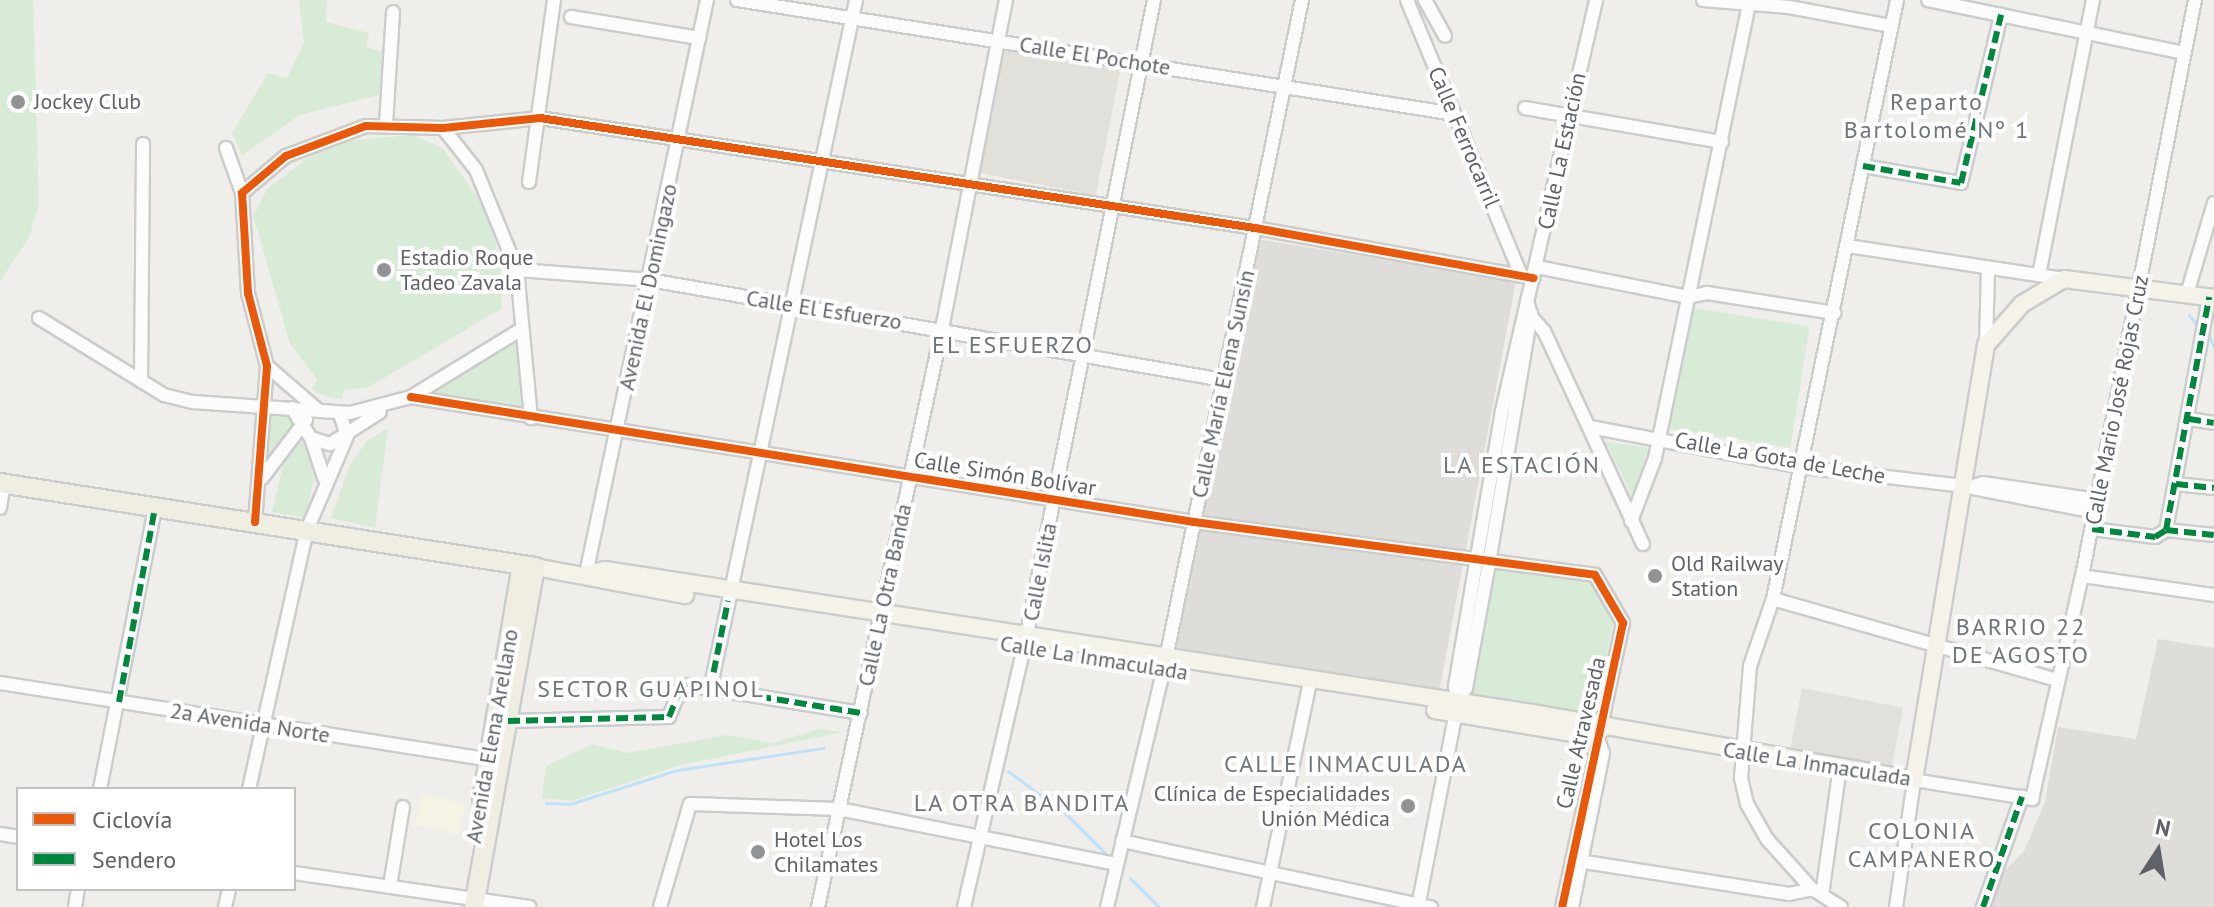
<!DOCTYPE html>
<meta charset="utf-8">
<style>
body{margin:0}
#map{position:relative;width:2214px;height:907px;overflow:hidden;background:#efeeea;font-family:"PT Sans",sans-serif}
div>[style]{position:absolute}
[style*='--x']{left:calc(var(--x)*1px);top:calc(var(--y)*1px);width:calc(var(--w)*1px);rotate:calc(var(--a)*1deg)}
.commercial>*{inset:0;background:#f7f3e4;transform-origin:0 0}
.industrial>*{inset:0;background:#dfddda}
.education>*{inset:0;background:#e2e0da;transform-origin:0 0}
.green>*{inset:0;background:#d8ebd6;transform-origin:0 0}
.stream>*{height:3px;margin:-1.5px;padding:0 1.5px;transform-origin:1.5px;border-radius:1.5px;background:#bfe0f9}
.roads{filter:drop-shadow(2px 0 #cbcccc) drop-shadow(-2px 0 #cbcccc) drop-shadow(0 2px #cbcccc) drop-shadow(0 -2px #cbcccc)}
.minor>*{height:12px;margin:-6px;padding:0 6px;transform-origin:6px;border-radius:6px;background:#fdfcfc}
.major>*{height:16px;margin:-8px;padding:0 8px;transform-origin:8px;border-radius:8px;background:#f4f2e9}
.highway>*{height:18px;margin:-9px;padding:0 9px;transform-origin:9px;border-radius:9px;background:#f0ede3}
.quiet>*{height:6px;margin-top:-3px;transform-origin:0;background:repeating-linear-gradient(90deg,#00873e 0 12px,transparent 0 18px)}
.cycleway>*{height:8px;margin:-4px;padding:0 4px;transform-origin:4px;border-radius:4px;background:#e8590c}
.dots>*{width:22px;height:22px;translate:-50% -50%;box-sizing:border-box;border:4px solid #fff;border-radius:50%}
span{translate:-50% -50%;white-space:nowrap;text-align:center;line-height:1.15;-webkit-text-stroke:8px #fff;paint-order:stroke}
.street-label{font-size:22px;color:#5f6368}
.poi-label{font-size:22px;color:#5f6368}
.left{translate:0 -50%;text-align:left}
.right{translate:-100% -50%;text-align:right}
.neighbourhood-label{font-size:24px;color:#70757a;letter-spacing:2px}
.legend{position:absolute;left:16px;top:787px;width:280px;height:104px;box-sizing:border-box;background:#fff;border:2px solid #bfc1c3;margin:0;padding:10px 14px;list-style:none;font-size:24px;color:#5f6368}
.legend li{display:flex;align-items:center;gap:16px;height:40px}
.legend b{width:40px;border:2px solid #bfc1c3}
.north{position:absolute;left:2118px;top:811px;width:80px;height:80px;-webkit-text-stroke:6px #fff;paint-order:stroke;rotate:12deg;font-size:22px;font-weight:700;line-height:32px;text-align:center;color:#5f6368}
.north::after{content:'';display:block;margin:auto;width:28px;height:36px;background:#5f6368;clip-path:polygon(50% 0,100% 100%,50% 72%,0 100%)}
</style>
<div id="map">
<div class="commercial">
<i style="left:421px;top:794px;width:45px;height:31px;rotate:12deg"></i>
</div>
<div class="industrial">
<i style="clip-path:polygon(1257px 239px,1516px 281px,1439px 693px,1171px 652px,1218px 448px)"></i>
<i style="clip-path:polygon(2158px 639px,2214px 648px,2214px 907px,1991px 907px,1999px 877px,2024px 851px,2045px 802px,2058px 727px,2136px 739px)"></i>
</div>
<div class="education">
<i style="left:1003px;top:44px;width:120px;height:131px;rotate:11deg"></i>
<i style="left:1802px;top:688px;width:103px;height:63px;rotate:11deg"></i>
</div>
<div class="green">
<i style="clip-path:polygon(0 0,33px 0,39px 204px,29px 238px,0 281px)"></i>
<i style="clip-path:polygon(299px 0,327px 0,326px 22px,369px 33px,366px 47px,389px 54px,383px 94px,300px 115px,242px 155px,232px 133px,268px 73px,287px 78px,304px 43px)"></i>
<i style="clip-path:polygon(413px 135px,443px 148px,486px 210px,500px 258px,502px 308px,369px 387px,344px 390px,342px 399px,328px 397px,312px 390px,317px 379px,290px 344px,253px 215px,268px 188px,312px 155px,353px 140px)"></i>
<i style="left:1687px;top:307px;width:124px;height:123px;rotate:9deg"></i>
<i style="clip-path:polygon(517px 342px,531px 416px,411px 397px)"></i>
<i style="clip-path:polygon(270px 413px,292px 415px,296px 427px,268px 461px)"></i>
<i style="clip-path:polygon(388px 428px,375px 528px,331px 518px,350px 464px,368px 440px)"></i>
<i style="clip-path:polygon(1605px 441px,1648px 448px,1635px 501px)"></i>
<i style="clip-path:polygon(302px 442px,309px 449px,314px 479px,305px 518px,272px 512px,284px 462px,293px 445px)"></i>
<i style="clip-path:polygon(1488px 568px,1590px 579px,1613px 624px,1593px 718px,1466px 699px)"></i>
<i style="clip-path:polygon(818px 729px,843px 732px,677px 766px,571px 801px,542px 798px,546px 766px,592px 744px,627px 753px,727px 735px,773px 743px)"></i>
</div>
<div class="stream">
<i style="--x:2189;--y:315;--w:13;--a:51"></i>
<i style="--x:2208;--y:333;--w:15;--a:67"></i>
<i style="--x:1008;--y:771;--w:74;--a:36.7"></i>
<i style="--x:1067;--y:815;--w:57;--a:45"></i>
<i style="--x:546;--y:803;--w:24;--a:2"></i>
<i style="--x:570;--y:804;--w:112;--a:-17.6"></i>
<i style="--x:677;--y:770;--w:148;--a:-8.6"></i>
<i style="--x:1130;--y:878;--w:41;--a:45"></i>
</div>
<div class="roads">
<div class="minor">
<i style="--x:737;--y:0;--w:726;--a:9.03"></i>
<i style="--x:1407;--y:0;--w:298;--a:67.5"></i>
<i style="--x:1425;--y:0;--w:41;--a:60.9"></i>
<i style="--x:1703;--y:0;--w:86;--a:4.7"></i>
<i style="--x:1789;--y:7;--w:104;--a:10.6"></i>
<i style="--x:1928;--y:0;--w:261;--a:11.7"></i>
<i style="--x:571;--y:17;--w:130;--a:9.3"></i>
<i style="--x:1525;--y:108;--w:200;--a:9.8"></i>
<i style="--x:386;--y:124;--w:112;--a:-86.4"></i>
<i style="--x:443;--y:128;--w:53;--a:51.8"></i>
<i style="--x:476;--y:170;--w:108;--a:67.7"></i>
<i style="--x:517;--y:270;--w:149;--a:84.6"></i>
<i style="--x:226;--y:148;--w:48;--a:70.4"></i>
<i style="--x:1863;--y:166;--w:99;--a:9.8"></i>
<i style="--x:1961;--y:183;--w:173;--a:-76.6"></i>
<i style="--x:529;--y:182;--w:184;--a:-82.2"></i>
<i style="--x:1848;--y:246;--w:219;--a:8.7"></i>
<i style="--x:1537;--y:267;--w:154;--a:11.2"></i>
<i style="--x:1688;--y:297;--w:19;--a:-12"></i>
<i style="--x:1707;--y:293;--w:129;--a:8.9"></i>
<i style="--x:517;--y:270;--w:132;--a:4.3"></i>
<i style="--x:649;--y:280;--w:583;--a:9.88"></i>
<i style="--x:2039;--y:275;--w:280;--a:-78.9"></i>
<i style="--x:2187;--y:294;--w:95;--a:-73.5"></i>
<i style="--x:1529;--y:314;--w:23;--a:49"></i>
<i style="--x:1544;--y:331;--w:235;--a:65.1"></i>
<i style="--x:39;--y:318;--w:147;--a:31.6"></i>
<i style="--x:164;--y:395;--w:30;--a:14"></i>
<i style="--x:193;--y:402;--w:157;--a:4"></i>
<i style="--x:350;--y:413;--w:63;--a:-14.7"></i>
<i style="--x:411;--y:397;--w:128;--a:-31.6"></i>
<i style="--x:1986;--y:345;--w:76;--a:-88.5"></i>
<i style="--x:267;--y:366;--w:67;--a:40.8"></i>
<i style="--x:141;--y:381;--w:237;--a:-89.5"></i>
<i style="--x:411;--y:397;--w:793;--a:9.07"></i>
<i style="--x:1194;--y:522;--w:404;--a:7.5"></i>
<i style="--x:1595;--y:575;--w:56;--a:59.7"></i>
<i style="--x:1623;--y:623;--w:290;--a:102.1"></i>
<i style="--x:292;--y:408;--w:36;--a:58"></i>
<i style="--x:311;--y:438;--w:20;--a:18"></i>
<i style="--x:330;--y:444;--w:59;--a:-32.6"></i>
<i style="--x:2189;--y:419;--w:25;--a:9"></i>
<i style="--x:1590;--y:427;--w:216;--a:10.7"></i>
<i style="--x:1802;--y:467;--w:162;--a:6.7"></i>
<i style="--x:1963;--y:486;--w:135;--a:11.1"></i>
<i style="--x:311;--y:438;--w:42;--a:72"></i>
<i style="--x:262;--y:478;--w:73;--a:-52.8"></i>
<i style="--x:2176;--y:484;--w:38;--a:6"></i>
<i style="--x:1971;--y:487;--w:13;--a:-18"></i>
<i style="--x:1983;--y:483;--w:115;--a:8.5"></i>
<i style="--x:0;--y:508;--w:24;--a:-81"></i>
<i style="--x:1631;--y:521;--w:67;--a:-69.1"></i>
<i style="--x:1655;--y:458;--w:468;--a:-78.3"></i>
<i style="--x:255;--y:522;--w:156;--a:-85.6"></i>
<i style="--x:267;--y:366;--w:75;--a:-104.6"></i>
<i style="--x:248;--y:293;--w:100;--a:-93.4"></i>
<i style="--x:242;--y:193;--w:57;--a:-40.1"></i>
<i style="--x:286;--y:156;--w:85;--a:-20.6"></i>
<i style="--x:366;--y:126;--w:77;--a:1.5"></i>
<i style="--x:443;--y:128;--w:98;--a:-5.9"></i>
<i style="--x:540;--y:118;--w:723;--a:8.75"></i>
<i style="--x:1255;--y:228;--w:283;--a:10.2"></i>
<i style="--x:2092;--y:529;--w:64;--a:7.2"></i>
<i style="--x:2155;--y:537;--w:13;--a:-32"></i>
<i style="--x:2166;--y:530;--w:237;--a:-79.5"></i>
<i style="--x:2166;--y:530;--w:48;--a:5.9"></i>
<i style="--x:586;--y:574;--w:587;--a:-78.1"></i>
<i style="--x:2082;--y:576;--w:133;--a:8.2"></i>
<i style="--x:1773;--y:599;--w:295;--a:15.9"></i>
<i style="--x:0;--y:683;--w:500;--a:8.9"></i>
<i style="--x:710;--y:690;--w:705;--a:-78.05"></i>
<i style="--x:1458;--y:699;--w:14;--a:-54"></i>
<i style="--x:1466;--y:688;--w:127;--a:-79.6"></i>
<i style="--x:1489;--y:563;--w:253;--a:-80.4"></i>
<i style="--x:1531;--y:314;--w:13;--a:-108"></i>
<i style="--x:508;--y:721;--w:161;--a:-1.4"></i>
<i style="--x:669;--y:717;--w:29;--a:-68"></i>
<i style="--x:680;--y:690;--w:9;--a:-32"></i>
<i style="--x:688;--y:685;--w:175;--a:9.2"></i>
<i style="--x:100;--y:789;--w:286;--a:-78.9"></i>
<i style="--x:249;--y:789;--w:265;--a:-77.4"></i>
<i style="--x:307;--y:530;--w:102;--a:-66.9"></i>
<i style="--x:347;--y:436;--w:25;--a:-108"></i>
<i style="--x:0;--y:834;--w:18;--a:9"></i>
<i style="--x:1122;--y:841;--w:316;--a:12.1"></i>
<i style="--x:1572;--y:860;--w:220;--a:8.9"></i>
<i style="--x:1789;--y:894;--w:24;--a:-12"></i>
<i style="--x:294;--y:873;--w:238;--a:8.2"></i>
<i style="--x:390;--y:886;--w:80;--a:-80.7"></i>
<i style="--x:1822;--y:895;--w:129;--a:-82"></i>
<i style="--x:75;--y:907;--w:18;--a:-81"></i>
<i style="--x:225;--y:907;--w:18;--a:-77"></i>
<i style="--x:660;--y:907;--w:107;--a:-73.8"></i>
<i style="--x:690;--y:804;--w:149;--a:1.9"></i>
<i style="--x:839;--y:809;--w:282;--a:11.2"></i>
<i style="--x:818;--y:907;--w:591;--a:-77.89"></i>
<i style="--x:942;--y:329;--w:335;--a:-79"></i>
<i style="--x:964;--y:907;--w:276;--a:-77"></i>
<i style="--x:1026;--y:638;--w:651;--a:-78.66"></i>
<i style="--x:1107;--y:907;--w:246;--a:-76.6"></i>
<i style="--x:1164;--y:668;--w:682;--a:-78.33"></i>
<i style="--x:1263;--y:907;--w:230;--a:-78.2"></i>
<i style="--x:1418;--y:907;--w:209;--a:-79"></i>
<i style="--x:1458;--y:702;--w:16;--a:-101"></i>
<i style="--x:1455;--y:686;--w:279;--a:-80.3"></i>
<i style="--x:1502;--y:411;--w:422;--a:-77.1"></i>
<i style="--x:1572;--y:907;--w:157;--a:-78.6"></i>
<i style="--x:1603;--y:753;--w:12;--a:-110"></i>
<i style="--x:1841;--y:907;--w:34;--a:-148"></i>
<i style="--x:1812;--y:889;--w:67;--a:-132"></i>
<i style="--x:1767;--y:839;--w:40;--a:-119.7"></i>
<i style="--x:1747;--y:804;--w:27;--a:-103"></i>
<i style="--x:1741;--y:778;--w:112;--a:-85.4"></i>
<i style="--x:1750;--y:666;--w:71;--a:-71.1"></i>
<i style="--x:1773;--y:599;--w:612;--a:-78.3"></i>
<i style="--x:1896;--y:907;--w:128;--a:-81.9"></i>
<i style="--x:1914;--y:780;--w:120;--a:9.1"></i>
<i style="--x:2032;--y:799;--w:229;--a:-77.4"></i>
<i style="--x:2082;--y:576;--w:587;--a:-78.9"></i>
<i style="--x:1983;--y:907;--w:117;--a:-70.5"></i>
</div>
<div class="major">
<i style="--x:535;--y:567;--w:153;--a:10.6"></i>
<i style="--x:586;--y:574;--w:19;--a:-12"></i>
<i style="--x:605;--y:570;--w:938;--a:8.77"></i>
<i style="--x:1532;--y:713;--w:388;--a:9.9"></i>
<i style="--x:1914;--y:780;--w:441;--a:-80.6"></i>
<i style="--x:1986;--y:345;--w:55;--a:-48.7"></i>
<i style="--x:2022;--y:304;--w:49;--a:-30.8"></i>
<i style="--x:2064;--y:279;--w:151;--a:7.2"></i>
<i style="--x:1435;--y:710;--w:152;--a:9.5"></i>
<i style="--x:1585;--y:735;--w:18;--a:-19"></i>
</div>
<div class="highway">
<i style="--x:0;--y:483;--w:542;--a:8.92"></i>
<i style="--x:535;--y:567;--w:345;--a:100.2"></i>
<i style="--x:482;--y:799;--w:237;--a:-80.3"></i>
</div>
</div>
<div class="quiet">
<i style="--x:1863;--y:166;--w:99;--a:9.8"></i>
<i style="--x:1961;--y:183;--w:173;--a:-76.6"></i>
<i style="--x:2189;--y:419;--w:25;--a:9"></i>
<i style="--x:2176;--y:484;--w:38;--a:6"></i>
<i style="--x:2092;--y:529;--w:64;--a:7.2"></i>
<i style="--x:2155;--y:537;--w:13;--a:-32"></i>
<i style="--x:2166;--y:530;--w:237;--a:-79.5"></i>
<i style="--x:2166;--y:530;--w:48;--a:5.9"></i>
<i style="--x:710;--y:690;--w:91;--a:-78.6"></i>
<i style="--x:119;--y:702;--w:197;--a:-79.5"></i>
<i style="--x:508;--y:721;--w:161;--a:-1.4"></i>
<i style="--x:669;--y:717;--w:29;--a:-68"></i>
<i style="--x:680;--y:690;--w:9;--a:-32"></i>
<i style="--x:688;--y:685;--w:175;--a:9.2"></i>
<i style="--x:1983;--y:907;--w:117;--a:-70.5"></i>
</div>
<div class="cycleway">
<i style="--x:411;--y:397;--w:793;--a:9.07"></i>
<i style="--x:1194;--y:522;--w:404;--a:7.5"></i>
<i style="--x:1595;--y:575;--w:56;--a:59.7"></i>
<i style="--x:1623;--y:623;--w:290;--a:102.1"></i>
<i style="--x:255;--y:522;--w:156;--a:-85.6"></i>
<i style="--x:267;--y:366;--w:75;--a:-104.6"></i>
<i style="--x:248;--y:293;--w:100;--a:-93.4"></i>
<i style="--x:242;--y:193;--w:57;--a:-40.1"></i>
<i style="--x:286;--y:156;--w:85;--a:-20.6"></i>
<i style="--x:366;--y:126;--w:77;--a:1.5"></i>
<i style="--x:443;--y:128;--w:98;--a:-5.9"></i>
<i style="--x:540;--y:118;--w:723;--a:8.75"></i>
<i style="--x:1255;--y:228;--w:283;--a:10.2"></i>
</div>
<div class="dots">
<i style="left:18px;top:102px;background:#919496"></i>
<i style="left:384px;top:270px;background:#919496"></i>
<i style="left:1655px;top:576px;background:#919496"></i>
<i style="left:1408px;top:806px;background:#919496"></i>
<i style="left:758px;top:852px;background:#919496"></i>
</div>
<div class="street-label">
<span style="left:1095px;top:56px;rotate:9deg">Calle El Pochote</span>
<span style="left:1464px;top:137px;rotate:67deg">Calle Ferrocarril</span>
<span style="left:1562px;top:151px;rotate:-78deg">Calle La Estación</span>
<span style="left:648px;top:287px;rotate:-78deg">Avenida El Domingazo</span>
<span style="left:824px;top:310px;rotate:9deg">Calle El Esfuerzo</span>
<span style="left:1223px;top:384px;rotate:-78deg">Calle María Elena Sunsín</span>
<span style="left:2117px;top:400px;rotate:-79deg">Calle Mario José Rojas Cruz</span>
<span style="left:1780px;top:458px;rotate:10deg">Calle La Gota de Leche</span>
<span style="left:1005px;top:474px;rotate:9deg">Calle Simón Bolívar</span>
<span style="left:1040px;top:572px;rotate:-79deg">Calle Islita</span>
<span style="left:885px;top:595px;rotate:-78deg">Calle La Otra Banda</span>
<span style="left:1094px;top:658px;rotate:9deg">Calle La Inmaculada</span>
<span style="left:250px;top:723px;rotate:9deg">2a Avenida Norte</span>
<span style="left:1581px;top:733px;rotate:-77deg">Calle Atravesada</span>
<span style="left:492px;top:736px;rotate:-80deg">Avenida Elena Arellano</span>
<span style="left:1817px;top:764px;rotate:9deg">Calle La Inmaculada</span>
</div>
<div class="poi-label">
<span class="left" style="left:34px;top:102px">Jockey Club</span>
<span class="left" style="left:400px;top:270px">Estadio Roque<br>Tadeo Zavala</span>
<span class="left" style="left:1671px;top:576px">Old Railway<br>Station</span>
<span class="right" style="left:1390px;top:806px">Clínica de Especialidades<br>Unión Médica</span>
<span class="left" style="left:774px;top:852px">Hotel Los<br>Chilamates</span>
</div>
<div class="neighbourhood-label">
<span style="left:1937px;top:116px">Reparto<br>Bartolomé Nº 1</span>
<span style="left:1013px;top:345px">EL ESFUERZO</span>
<span style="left:1522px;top:465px">LA ESTACIÓN</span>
<span style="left:2021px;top:641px">BARRIO 22<br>DE AGOSTO</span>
<span style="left:651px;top:689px">SECTOR GUAPINOL</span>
<span style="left:1346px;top:764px">CALLE INMACULADA</span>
<span style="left:1022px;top:803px">LA OTRA BANDITA</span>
<span style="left:1922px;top:845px">COLONIA<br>CAMPANERO</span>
</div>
<ul class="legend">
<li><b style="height:10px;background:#e8590c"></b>Ciclovía</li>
<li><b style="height:10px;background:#00873e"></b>Sendero</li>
</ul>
<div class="north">N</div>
</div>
